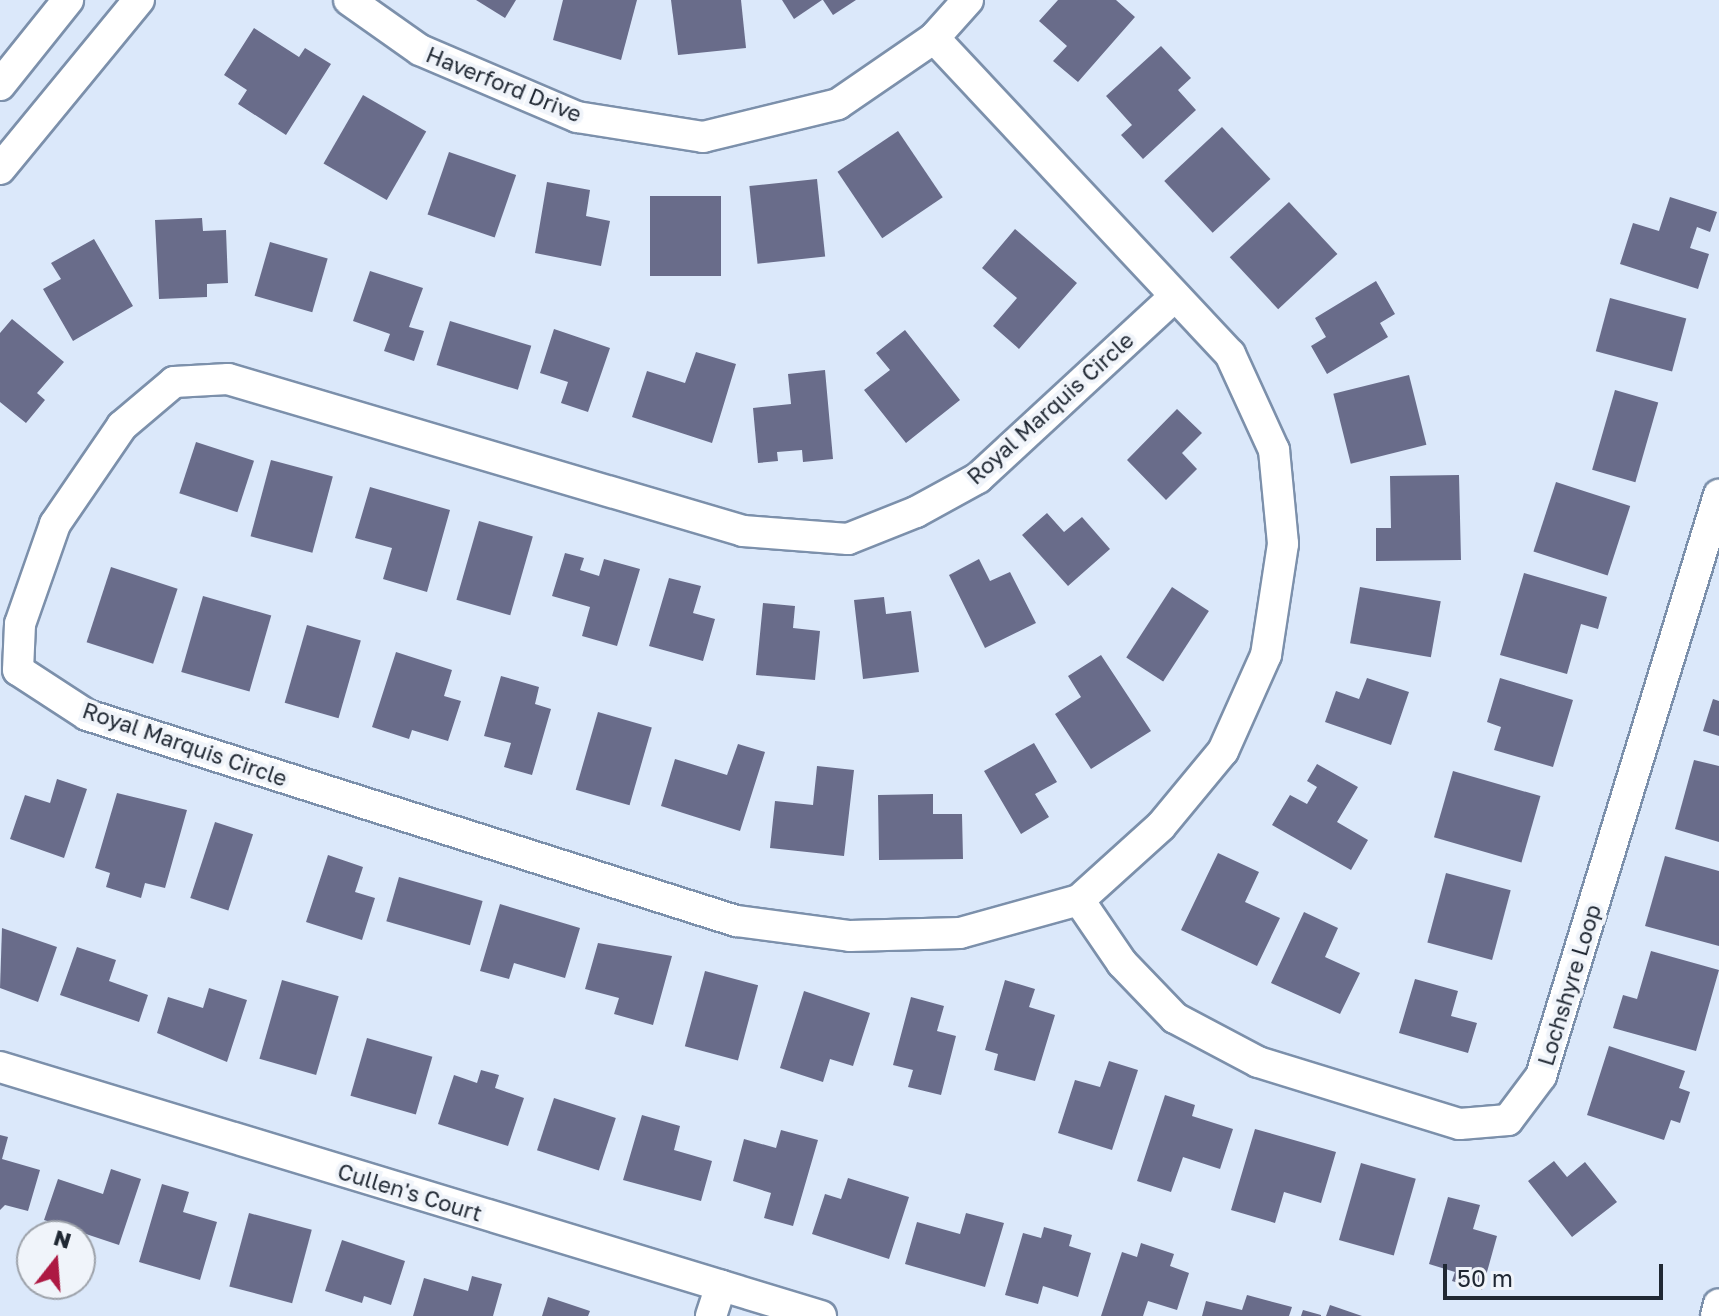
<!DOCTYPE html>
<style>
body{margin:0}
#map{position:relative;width:1719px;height:1316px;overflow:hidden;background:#dbe8fa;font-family:"Golos Text",sans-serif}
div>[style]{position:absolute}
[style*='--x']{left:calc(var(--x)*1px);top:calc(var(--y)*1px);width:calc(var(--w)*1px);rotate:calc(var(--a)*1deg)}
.building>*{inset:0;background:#696c8a;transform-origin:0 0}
.roads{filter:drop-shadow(2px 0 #7c90ab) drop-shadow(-2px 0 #7c90ab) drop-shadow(0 2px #7c90ab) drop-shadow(0 -2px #7c90ab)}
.minor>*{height:30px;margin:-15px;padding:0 15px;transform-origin:15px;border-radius:15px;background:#fff}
span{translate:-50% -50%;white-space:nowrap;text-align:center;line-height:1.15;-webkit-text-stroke:8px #f0f4fa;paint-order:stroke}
.street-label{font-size:22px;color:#202833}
.north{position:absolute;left:16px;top:1220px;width:80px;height:80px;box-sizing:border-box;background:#f0f4fa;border:2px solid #9da2aa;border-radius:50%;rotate:17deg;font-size:22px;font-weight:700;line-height:32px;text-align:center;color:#202833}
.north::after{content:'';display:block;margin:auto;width:28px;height:36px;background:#ad1943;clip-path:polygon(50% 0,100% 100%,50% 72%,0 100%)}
.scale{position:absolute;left:1443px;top:1264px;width:220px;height:36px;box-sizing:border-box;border:4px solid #202833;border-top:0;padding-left:10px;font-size:24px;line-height:28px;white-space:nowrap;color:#202833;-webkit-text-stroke:6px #f0f4fa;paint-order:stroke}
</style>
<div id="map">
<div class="building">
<i style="clip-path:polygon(476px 0,516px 0,505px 18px)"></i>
<i style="clip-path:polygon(563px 0,637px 0,621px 60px,553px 40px)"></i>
<i style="clip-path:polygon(671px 0,741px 0,746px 48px,678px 55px)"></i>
<i style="clip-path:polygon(782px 0,822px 0,794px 19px)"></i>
<i style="clip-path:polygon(823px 0,856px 0,833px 15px)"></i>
<i style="clip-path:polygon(1058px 0,1116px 0,1135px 17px,1078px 82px,1053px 61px,1067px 46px,1039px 21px)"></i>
<i style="clip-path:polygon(254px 28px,299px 57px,305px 48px,331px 64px,286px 135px,238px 104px,247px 90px,224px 75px)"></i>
<i style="clip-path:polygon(1161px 46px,1191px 78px,1178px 90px,1196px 110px,1143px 159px,1121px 135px,1132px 125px,1106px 96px)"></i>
<i style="left:363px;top:95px;width:73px;height:79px;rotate:30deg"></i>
<i style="left:1222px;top:127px;width:71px;height:79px;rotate:47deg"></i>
<i style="left:898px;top:131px;width:80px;height:73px;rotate:56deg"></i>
<i style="left:449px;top:152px;width:71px;height:66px;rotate:19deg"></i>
<i style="left:817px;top:179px;width:78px;height:68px;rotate:84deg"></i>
<i style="clip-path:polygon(547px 182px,590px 190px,586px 216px,610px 221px,601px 266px,535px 253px)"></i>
<i style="left:721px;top:196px;width:80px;height:71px;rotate:90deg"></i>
<i style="clip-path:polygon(1670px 197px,1717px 212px,1710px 232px,1697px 227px,1690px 248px,1709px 254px,1698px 289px,1620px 264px,1633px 223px,1659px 231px)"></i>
<i style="left:1289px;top:202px;width:71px;height:81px;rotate:47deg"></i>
<i style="clip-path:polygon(202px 218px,203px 231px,226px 230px,228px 283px,207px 284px,207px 297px,159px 299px,155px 220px)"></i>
<i style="clip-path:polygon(1015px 229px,1077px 283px,1019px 349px,993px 326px,1017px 298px,982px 268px)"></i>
<i style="clip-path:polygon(94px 239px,133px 306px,73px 341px,43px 289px,61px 279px,51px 263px)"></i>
<i style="left:270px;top:242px;width:60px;height:56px;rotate:16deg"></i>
<i style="clip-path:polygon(370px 271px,423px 288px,409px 327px,424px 331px,414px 361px,384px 351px,390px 334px,353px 321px)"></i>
<i style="clip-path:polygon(1376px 281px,1395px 314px,1380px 323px,1388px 337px,1327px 374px,1311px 346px,1326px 337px,1315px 318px)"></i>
<i style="left:1610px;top:298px;width:79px;height:55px;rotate:15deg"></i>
<i style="clip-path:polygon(12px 319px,64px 362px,37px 393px,45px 400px,26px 423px,0 402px,0 333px)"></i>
<i style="left:450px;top:321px;width:85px;height:46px;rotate:17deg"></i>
<i style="clip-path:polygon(554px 329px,610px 348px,588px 412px,561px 403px,568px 382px,540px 373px)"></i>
<i style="clip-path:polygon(905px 330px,960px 400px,906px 443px,864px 390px,890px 370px,876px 353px)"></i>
<i style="clip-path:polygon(696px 352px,736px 364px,712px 443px,632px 417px,647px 371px,685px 383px)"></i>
<i style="clip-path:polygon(825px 370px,833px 459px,803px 462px,802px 450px,777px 452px,778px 461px,758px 463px,753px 408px,791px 404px,788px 374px)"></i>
<i style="left:1409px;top:375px;width:72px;height:78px;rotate:76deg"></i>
<i style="left:1615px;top:390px;width:45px;height:83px;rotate:16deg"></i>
<i style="clip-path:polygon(1177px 409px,1202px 433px,1182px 453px,1197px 469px,1166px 500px,1127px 460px)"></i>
<i style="left:196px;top:442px;width:61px;height:54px;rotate:18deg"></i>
<i style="left:271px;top:460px;width:64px;height:79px;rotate:15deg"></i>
<i style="clip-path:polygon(1459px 475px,1461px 560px,1376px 561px,1376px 528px,1391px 528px,1390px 476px)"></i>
<i style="left:1556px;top:482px;width:78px;height:73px;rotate:18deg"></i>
<i style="clip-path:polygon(370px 487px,450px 510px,427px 592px,383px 579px,392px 548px,355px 538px)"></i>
<i style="clip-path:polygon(1047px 513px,1064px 532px,1082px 517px,1110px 549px,1068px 586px,1022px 535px)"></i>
<i style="left:479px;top:521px;width:56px;height:82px;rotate:16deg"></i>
<i style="clip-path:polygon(565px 553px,584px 558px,580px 570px,599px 576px,604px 559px,640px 569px,617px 646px,582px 636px,590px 607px,552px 596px)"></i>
<i style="clip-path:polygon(979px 559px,990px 581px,1010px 572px,1036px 623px,985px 648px,949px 575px)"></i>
<i style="left:111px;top:567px;width:70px;height:79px;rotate:18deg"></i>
<i style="clip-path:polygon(1524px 573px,1607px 597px,1598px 629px,1581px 624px,1567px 674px,1500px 655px)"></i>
<i style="clip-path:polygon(669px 578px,701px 586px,693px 613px,715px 619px,703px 661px,649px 646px)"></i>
<i style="left:1172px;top:587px;width:44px;height:84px;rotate:33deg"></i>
<i style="left:1360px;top:587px;width:82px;height:57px;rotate:10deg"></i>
<i style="left:203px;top:596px;width:71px;height:79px;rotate:16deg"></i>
<i style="clip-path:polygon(884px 597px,886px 614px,911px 611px,919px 672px,863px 679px,854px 600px)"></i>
<i style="clip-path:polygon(763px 603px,795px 606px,793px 628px,820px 631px,815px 680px,756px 675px)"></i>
<i style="left:307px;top:625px;width:56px;height:81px;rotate:16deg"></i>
<i style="clip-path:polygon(396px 652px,452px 670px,444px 696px,461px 701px,448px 741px,412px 730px,409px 739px,372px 727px)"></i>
<i style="clip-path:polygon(1101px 655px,1151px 731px,1091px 769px,1055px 714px,1081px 697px,1068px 676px)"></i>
<i style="clip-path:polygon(501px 676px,539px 687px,535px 704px,551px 709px,532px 775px,504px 767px,511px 743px,484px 736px)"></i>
<i style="clip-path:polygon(1367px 678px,1409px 692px,1391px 745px,1325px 722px,1336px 691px,1359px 699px)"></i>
<i style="clip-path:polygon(1500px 678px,1573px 700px,1553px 767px,1494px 750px,1501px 727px,1487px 722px)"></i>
<i style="clip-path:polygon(1713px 699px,1719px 701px,1719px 736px,1703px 731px)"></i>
<i style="left:598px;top:712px;width:56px;height:81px;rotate:16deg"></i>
<i style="clip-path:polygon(1034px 743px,1057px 782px,1035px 794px,1049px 817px,1021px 834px,984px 771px)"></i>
<i style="clip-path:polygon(738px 744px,765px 752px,740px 831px,661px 806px,675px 759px,727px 775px)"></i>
<i style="clip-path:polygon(1694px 760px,1719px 766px,1719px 842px,1675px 829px)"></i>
<i style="clip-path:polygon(1317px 764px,1358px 787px,1337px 822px,1368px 840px,1351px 870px,1272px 825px,1290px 795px,1307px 804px,1317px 787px,1307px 781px)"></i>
<i style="clip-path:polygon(817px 766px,854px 770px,844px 856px,770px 848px,775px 801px,813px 805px)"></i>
<i style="left:1453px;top:771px;width:91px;height:69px;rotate:16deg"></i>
<i style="clip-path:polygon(57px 779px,87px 789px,64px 858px,10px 839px,25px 795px,50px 803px)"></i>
<i style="clip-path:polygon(117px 793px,187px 810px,165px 888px,145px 883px,141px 898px,106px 887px,110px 873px,95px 868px)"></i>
<i style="clip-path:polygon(933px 794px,933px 814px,962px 814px,963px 859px,879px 860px,878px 795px)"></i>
<i style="left:215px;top:822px;width:40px;height:80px;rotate:18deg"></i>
<i style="clip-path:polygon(1218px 853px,1259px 872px,1245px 902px,1280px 918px,1257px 966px,1181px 930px)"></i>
<i style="clip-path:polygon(328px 855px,363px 867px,355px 892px,375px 898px,362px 940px,306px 922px)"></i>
<i style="clip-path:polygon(1665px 856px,1719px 871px,1719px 946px,1645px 926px)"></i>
<i style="left:1446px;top:873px;width:67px;height:72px;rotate:15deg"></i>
<i style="left:399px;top:877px;width:87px;height:46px;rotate:16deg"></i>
<i style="clip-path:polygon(500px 904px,580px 928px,565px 978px,514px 963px,509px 979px,480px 971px)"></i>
<i style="clip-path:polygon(1304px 912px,1338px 928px,1325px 957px,1360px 973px,1340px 1014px,1271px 983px)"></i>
<i style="clip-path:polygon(2px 928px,57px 947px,38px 1002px,0 988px)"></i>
<i style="clip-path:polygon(598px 943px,672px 956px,653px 1025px,614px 1014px,619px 998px,585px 989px)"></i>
<i style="clip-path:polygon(77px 947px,116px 960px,109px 981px,148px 995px,139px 1022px,60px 995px)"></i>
<i style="clip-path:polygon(1651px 951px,1719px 970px,1696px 1051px,1613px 1028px,1623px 995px,1637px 999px)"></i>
<i style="left:705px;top:971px;width:55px;height:78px;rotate:15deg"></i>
<i style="clip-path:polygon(1415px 979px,1458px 991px,1451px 1016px,1477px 1023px,1468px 1053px,1399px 1033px)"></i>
<i style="left:282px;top:980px;width:59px;height:82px;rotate:16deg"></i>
<i style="clip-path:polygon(1005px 980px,1035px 989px,1029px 1007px,1055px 1015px,1035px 1081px,994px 1070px,998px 1054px,985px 1050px)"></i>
<i style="clip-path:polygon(209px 988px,247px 1000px,227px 1062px,157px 1033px,168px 997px,203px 1008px)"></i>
<i style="clip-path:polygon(804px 991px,870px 1013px,853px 1066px,830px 1059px,823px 1082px,780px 1068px)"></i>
<i style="clip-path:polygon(911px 997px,944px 1006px,937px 1031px,956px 1036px,941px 1095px,908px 1087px,913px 1070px,893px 1065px)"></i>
<i style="left:367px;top:1038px;width:68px;height:60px;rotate:16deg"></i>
<i style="clip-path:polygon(1609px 1046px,1685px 1071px,1679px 1088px,1690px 1092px,1680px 1123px,1671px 1120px,1664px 1140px,1587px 1115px)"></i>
<i style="clip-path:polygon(1109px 1061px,1138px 1070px,1112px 1150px,1058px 1133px,1075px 1080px,1100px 1087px)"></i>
<i style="clip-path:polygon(481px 1070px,499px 1075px,495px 1088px,524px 1098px,508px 1146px,438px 1124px,454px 1075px,477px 1083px)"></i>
<i style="clip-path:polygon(1165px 1095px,1195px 1105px,1192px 1116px,1233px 1129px,1220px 1169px,1183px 1157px,1171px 1192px,1137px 1181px)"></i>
<i style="left:554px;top:1098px;width:65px;height:55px;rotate:18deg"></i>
<i style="clip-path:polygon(642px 1115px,680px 1126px,674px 1150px,712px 1161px,701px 1201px,623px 1180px)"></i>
<i style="clip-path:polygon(1255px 1129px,1336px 1152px,1321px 1203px,1284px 1192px,1275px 1223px,1231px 1210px)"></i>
<i style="clip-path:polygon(781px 1130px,818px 1140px,793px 1226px,764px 1218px,771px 1193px,733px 1181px,744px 1139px,776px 1148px)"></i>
<i style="clip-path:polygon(0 1135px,8px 1137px,2px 1159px,40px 1170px,28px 1211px,5px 1205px,0 1210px)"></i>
<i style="clip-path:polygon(1554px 1161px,1567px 1177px,1585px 1162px,1617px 1202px,1572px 1237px,1528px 1181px)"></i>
<i style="left:1361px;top:1163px;width:57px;height:80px;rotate:16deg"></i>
<i style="clip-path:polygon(111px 1169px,141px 1179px,119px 1245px,44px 1220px,58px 1179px,103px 1194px)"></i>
<i style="clip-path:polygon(848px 1178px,909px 1197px,889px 1259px,812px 1234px,825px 1194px,841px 1199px)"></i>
<i style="clip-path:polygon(162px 1184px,189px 1192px,183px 1212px,217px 1222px,200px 1280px,139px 1262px)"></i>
<i style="clip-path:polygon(1448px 1197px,1480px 1205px,1473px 1229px,1497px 1236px,1482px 1290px,1452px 1281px,1455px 1272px,1429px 1264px)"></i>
<i style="left:249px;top:1213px;width:65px;height:76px;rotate:15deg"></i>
<i style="clip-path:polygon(966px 1213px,1004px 1223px,985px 1287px,905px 1264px,917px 1222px,960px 1234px)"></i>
<i style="clip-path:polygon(1044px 1227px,1072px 1235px,1069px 1246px,1091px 1253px,1078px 1297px,1043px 1286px,1038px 1304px,1005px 1295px,1023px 1233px,1041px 1238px)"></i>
<i style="clip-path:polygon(342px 1240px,405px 1261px,391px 1305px,364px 1296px,362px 1303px,325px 1291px)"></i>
<i style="clip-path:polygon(1141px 1243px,1174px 1254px,1170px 1266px,1189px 1273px,1177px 1310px,1148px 1301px,1143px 1316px,1101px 1316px,1122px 1252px,1137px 1257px)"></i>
<i style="clip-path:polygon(472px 1276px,502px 1284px,493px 1316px,413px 1316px,424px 1278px,468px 1291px)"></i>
<i style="clip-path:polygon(1247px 1295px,1292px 1307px,1289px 1316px,1202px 1316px,1206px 1301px,1242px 1310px)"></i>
<i style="clip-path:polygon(548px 1297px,590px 1311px,588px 1316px,542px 1316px)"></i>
<i style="clip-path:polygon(1330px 1305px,1362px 1316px,1326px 1316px)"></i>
<i style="clip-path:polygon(1303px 1310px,1321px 1315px,1321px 1316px,1301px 1316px)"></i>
</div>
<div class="roads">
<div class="minor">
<i style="--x:349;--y:0;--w:87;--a:35.2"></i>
<i style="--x:420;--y:50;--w:171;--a:23.1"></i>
<i style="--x:577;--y:117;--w:128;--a:9"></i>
<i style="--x:703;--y:137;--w:139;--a:-13.7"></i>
<i style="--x:838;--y:104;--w:116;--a:-34.5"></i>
<i style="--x:934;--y:38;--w:51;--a:-48.2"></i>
<i style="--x:934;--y:38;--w:433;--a:46.9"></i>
<i style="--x:1230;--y:354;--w:106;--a:65.4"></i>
<i style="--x:1274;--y:450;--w:94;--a:84.5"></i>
<i style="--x:1283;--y:544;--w:112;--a:98.7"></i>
<i style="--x:1266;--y:655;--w:105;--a:114.1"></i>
<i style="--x:1223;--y:751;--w:97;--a:129.6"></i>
<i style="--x:1161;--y:826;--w:110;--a:137.9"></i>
<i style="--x:1079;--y:900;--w:123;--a:164.5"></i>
<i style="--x:960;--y:933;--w:110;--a:178.4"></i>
<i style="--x:850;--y:936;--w:115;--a:-172.5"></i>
<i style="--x:736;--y:921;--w:681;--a:-162.39"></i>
<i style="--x:87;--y:715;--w:82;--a:-146.9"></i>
<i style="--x:18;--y:670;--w:46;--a:-87.5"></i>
<i style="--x:20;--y:624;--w:106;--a:-70.7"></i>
<i style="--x:55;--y:524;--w:119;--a:-55.6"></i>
<i style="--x:122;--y:426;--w:68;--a:-40.2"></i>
<i style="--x:174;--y:382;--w:54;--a:-3.2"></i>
<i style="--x:228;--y:379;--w:537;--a:16.44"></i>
<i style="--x:743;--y:531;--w:105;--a:4.4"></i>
<i style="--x:848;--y:539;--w:73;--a:-21.7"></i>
<i style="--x:916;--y:512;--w:71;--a:-28.7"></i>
<i style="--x:978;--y:478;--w:268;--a:-42.7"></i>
<i style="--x:0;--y:85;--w:109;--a:-51.3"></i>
<i style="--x:0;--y:169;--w:219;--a:-50.6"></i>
<i style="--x:1079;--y:900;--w:76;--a:55.7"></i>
<i style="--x:1122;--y:963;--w:76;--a:46.1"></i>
<i style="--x:1175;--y:1018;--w:94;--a:27.9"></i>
<i style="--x:1258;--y:1062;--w:211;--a:17.1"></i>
<i style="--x:1460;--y:1124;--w:48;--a:-4.8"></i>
<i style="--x:1508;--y:1120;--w:55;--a:-53.1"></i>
<i style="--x:1541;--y:1076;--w:608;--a:-72.97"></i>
<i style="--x:0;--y:1067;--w:858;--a:16.87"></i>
<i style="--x:711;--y:1316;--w:32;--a:-72"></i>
<i style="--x:1716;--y:1316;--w:12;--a:-76"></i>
</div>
</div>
<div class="street-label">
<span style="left:504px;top:84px;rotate:22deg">Haverford Drive</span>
<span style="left:1050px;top:408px;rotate:-42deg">Royal Marquis Circle</span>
<span style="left:185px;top:744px;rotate:19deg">Royal Marquis Circle</span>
<span style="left:1569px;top:985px;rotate:-73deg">Lochshyre Loop</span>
<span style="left:410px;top:1192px;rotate:17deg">Cullen's Court</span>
</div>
<div class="north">N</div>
<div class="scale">50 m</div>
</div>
